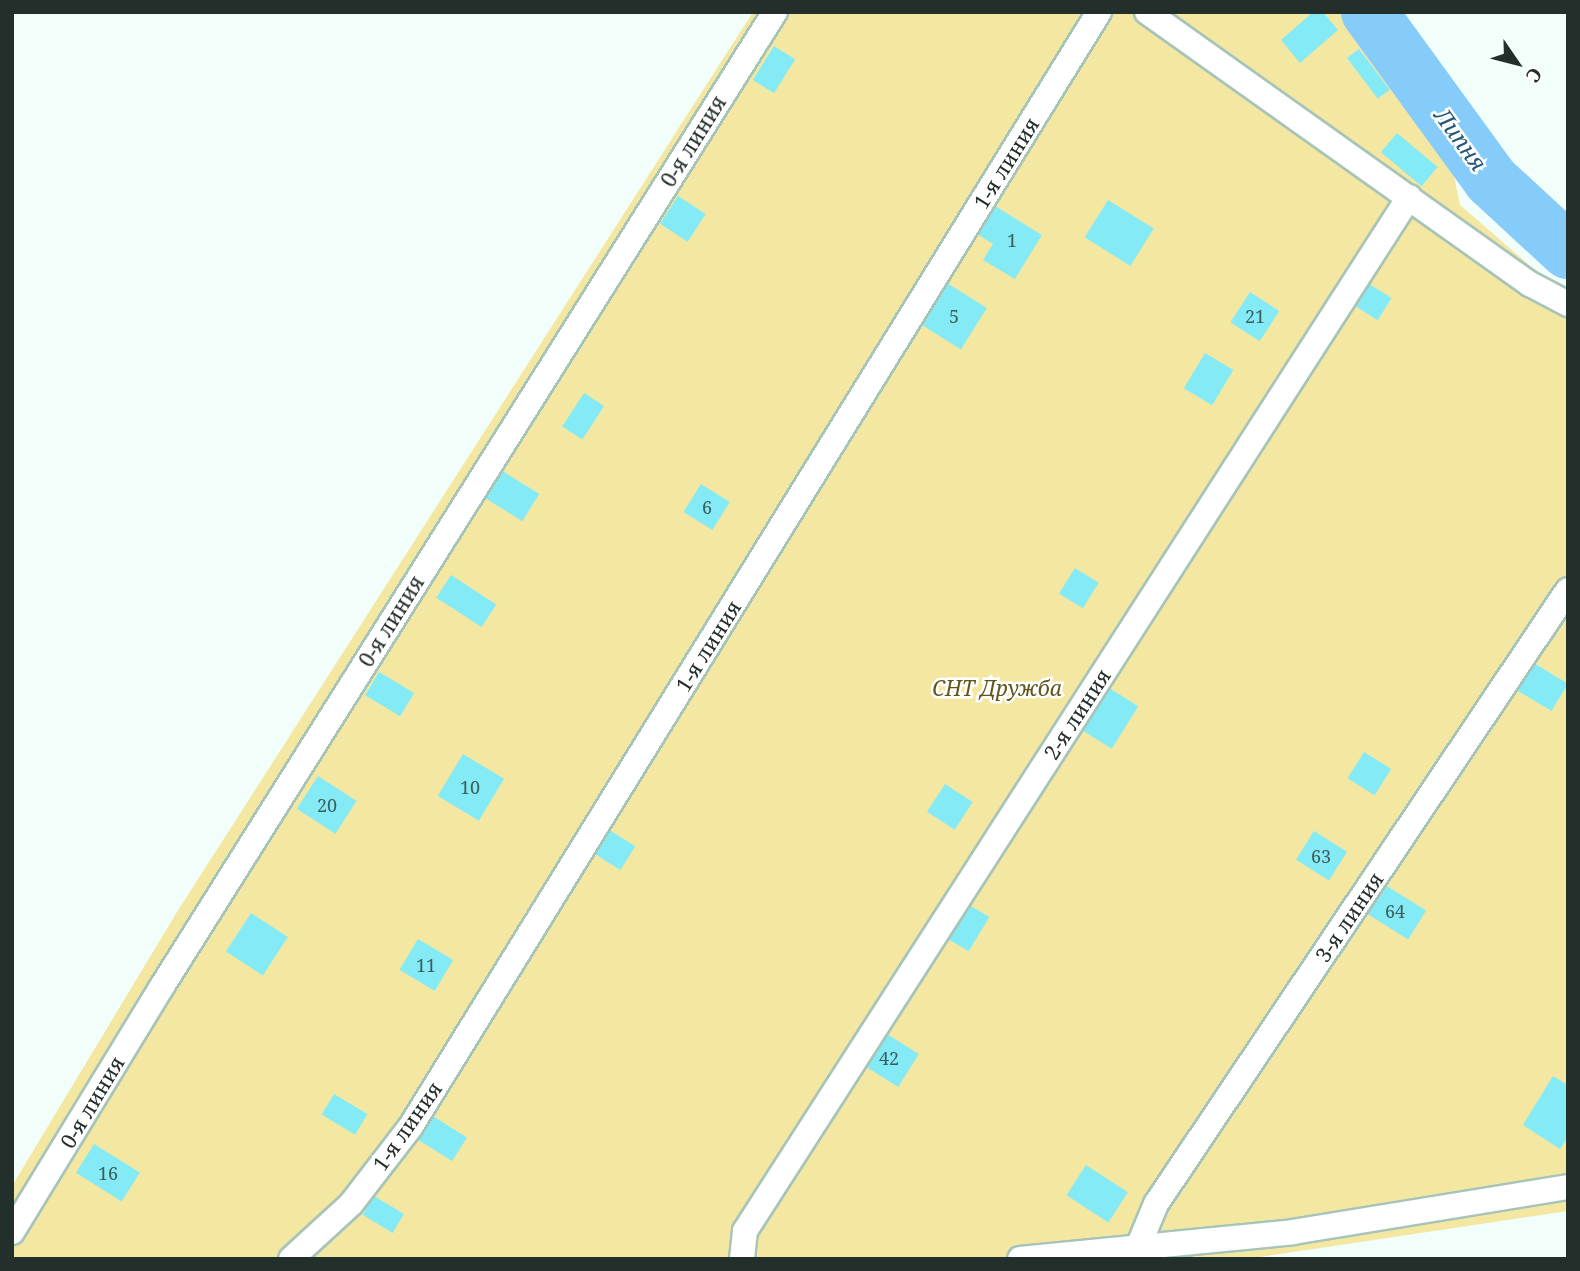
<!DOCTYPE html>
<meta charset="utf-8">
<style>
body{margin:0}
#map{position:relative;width:1580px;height:1271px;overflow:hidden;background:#f2fef9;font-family:"Noto Serif",serif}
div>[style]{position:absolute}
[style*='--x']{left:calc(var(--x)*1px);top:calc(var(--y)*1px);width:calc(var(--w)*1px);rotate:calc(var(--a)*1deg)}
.green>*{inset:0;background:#f3e7a2}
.river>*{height:56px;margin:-28px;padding:0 28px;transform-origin:28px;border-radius:28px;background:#86ccfb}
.building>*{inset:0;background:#84ebf6;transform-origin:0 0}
.roads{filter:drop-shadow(2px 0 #a7c4b9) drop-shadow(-2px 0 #a7c4b9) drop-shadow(0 2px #a7c4b9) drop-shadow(0 -2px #a7c4b9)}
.street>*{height:24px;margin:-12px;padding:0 12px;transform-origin:12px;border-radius:12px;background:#fff}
span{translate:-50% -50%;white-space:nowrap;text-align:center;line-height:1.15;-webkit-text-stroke:5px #fff;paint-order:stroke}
.number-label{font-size:18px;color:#3b5e5d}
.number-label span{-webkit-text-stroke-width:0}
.street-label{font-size:21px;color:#232f2a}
.park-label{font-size:21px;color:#60561e;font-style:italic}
.water-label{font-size:23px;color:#235777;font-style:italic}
.frame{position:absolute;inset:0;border:14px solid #232f2a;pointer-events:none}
.north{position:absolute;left:1482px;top:28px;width:70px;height:70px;-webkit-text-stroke:5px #fff;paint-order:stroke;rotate:125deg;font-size:19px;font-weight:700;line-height:28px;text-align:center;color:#232f2a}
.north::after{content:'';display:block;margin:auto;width:24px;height:32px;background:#232f2a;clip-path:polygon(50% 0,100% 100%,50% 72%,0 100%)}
</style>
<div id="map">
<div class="green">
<i style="clip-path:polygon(753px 12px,1339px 12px,1452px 165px,1460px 205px,1550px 283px,1568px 292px,1568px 1211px,1247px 1259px,12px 1259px,12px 1186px,177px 912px)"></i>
</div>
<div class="river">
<i style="--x:1369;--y:12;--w:208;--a:54"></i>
<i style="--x:1491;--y:180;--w:105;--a:42.7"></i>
</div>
<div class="building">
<i style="clip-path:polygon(1313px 12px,1323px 12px,1338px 30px,1300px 63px,1281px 40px)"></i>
<i style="left:774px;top:46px;width:25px;height:40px;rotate:32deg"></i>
<i style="left:1359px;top:49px;width:51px;height:15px;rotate:53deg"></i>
<i style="left:1397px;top:133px;width:53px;height:25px;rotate:40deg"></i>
<i style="left:678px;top:196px;width:33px;height:33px;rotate:33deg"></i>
<i style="left:1108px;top:200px;width:54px;height:44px;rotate:32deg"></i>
<i style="clip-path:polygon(987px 201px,1042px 235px,1015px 279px,983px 260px,993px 244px,969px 229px)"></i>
<i style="left:1361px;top:279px;width:36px;height:26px;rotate:32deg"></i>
<i style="left:947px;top:283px;width:47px;height:49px;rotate:32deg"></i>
<i style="left:1250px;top:292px;width:35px;height:36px;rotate:33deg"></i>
<i style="left:1205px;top:353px;width:33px;height:41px;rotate:31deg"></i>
<i style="left:584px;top:393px;width:24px;height:40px;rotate:33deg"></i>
<i style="left:496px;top:467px;width:51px;height:32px;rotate:32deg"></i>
<i style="left:701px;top:484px;width:34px;height:33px;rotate:32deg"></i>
<i style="left:1075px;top:568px;width:28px;height:30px;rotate:32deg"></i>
<i style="left:451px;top:575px;width:54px;height:27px;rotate:33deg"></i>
<i style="left:1532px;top:662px;width:42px;height:32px;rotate:31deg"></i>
<i style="left:379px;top:672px;width:41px;height:27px;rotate:31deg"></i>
<i style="left:1101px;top:683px;width:44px;height:50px;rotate:32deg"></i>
<i style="left:1364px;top:752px;width:32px;height:31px;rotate:32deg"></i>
<i style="left:463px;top:754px;width:48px;height:49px;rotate:31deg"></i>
<i style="left:318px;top:776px;width:46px;height:39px;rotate:33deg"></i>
<i style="left:945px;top:784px;width:33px;height:33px;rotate:33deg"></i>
<i style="left:603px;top:826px;width:38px;height:28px;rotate:32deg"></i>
<i style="left:1314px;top:831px;width:39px;height:34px;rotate:32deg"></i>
<i style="left:1382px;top:883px;width:52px;height:34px;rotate:32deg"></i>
<i style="left:961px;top:900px;width:33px;height:40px;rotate:31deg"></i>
<i style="left:251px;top:913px;width:44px;height:46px;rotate:33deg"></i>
<i style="left:418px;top:939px;width:41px;height:36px;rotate:31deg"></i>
<i style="left:879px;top:1029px;width:47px;height:39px;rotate:32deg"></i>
<i style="clip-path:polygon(1553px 1076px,1568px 1085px,1568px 1137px,1560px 1149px,1523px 1125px)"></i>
<i style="left:334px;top:1094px;width:39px;height:24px;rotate:31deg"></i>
<i style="left:428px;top:1113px;width:46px;height:28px;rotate:32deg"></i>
<i style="left:94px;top:1144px;width:54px;height:34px;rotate:32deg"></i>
<i style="left:1086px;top:1165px;width:50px;height:36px;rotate:33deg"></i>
<i style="left:374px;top:1196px;width:35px;height:22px;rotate:31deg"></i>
</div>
<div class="roads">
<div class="street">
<i style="--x:1147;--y:12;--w:470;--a:35.4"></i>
<i style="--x:1530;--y:284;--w:43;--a:27.8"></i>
<i style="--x:12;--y:1232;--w:286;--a:-58.6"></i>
<i style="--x:161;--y:988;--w:1153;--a:-57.83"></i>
<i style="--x:1138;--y:1247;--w:47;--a:-67.3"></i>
<i style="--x:1156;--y:1204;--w:739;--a:-56.14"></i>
<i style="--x:291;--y:1259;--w:81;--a:-42.5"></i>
<i style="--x:351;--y:1204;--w:98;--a:-52.4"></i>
<i style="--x:411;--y:1126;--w:1309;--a:-58.3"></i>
<i style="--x:742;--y:1259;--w:28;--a:-84"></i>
<i style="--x:745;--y:1231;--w:1229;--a:-57.29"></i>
<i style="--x:1020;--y:1259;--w:274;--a:-5.6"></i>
<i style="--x:1293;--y:1232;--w:279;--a:-9.3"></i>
</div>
</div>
<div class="number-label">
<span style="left:1012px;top:240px">1</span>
<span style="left:954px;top:316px">5</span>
<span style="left:1255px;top:316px">21</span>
<span style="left:707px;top:507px">6</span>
<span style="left:470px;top:787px">10</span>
<span style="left:327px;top:805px">20</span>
<span style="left:1321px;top:856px">63</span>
<span style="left:1395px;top:911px">64</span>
<span style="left:426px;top:965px">11</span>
<span style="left:889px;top:1058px">42</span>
<span style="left:108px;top:1173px">16</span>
</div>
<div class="street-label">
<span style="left:693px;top:141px;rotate:-58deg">0-я линия</span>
<span style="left:1006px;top:163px;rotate:-58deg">1-я линия</span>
<span style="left:391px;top:621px;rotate:-58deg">0-я линия</span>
<span style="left:708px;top:646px;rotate:-58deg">1-я линия</span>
<span style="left:1077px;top:714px;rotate:-57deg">2-я линия</span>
<span style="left:1349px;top:917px;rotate:-56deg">3-я линия</span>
<span style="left:92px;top:1102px;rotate:-59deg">0-я линия</span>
<span style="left:407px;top:1126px;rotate:-55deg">1-я линия</span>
</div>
<div class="park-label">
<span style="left:997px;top:688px">СНТ Дружба</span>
</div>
<div class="water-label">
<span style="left:1461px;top:139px;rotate:54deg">Липня</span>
</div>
<div class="frame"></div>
<div class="north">С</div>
</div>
